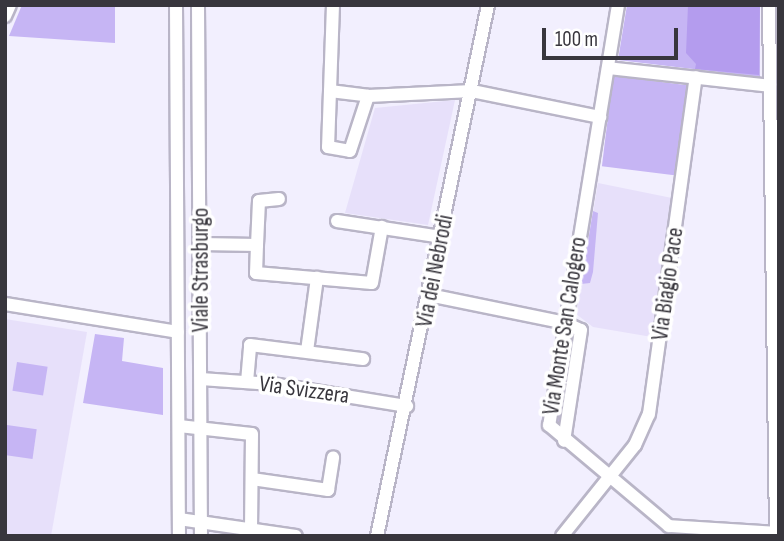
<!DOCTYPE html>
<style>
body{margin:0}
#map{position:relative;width:784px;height:541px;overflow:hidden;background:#f2effe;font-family:"Sofia Sans Condensed",sans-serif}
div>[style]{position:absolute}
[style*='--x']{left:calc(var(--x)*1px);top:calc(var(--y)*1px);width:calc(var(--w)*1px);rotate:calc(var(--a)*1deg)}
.built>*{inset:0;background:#e7e0fa}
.green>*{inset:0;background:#c6b5f4;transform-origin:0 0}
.forest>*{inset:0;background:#b49cee}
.roads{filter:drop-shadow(2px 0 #b9b5c7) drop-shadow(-2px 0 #b9b5c7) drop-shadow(0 2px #b9b5c7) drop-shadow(0 -2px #b9b5c7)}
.minor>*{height:12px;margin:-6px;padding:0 6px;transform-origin:6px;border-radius:6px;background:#fff}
span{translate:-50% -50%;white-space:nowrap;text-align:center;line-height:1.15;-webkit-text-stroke:7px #fff;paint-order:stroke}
.street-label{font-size:23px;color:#38363d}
.frame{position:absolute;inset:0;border:7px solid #38363d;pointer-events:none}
.scale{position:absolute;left:542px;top:28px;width:136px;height:32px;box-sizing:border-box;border:4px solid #38363d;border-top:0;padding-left:9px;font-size:21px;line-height:24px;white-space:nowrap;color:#38363d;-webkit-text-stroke:5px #fff;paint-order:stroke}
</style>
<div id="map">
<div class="built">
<i style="clip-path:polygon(455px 100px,428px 225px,345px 213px,375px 108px)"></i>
<i style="clip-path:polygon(598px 183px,672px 198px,652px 337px,593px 327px,576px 314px)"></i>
<i style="clip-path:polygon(5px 319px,87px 332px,51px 536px,5px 536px)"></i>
</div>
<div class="green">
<i style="clip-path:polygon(22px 5px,115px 5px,115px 43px,9px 36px)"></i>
<i style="clip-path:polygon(627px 5px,760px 5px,760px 77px,618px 60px)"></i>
<i style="left:613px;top:76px;width:77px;height:91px;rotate:7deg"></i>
<i style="clip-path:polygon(593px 211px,598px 213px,593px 272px,590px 283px,581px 284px)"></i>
<i style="clip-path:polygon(567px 333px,579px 336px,562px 430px,554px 424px)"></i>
<i style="clip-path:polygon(95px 334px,124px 338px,122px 361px,163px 368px,163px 415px,83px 403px)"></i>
<i style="left:17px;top:362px;width:31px;height:29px;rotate:9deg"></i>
<i style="left:7px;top:425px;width:30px;height:30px;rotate:8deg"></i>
</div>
<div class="forest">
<i style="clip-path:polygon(688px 5px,760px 5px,759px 75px,695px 69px,696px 64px,686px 53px)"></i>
</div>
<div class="roads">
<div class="minor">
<i style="--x:176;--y:5;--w:531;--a:89.68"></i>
<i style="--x:198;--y:5;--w:531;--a:89.68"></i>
<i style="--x:333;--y:5;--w:142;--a:92"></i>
<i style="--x:328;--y:147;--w:22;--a:10"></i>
<i style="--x:350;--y:151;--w:58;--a:-71.9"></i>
<i style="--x:368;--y:96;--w:104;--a:-2.8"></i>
<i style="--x:472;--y:91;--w:131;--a:11.5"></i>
<i style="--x:618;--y:5;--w:426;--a:99.3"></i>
<i style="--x:549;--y:425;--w:157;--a:40.1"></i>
<i style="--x:669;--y:526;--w:107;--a:3.7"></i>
<i style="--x:769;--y:5;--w:531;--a:89.24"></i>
<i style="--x:5;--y:16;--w:12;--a:-66"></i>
<i style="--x:608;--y:68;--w:163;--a:6.3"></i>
<i style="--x:330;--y:91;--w:38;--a:7"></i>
<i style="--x:337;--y:221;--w:105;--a:8.7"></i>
<i style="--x:201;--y:244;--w:56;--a:1"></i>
<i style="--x:257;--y:245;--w:28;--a:92"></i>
<i style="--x:256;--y:273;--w:116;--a:4.9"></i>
<i style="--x:372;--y:283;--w:57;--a:-79.9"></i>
<i style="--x:257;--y:245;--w:44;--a:-87.4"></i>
<i style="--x:259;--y:201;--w:20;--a:-6"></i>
<i style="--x:429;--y:295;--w:139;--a:11.6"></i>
<i style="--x:565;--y:323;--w:17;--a:24"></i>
<i style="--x:581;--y:330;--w:112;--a:98.7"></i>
<i style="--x:5;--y:304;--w:175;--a:9.2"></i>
<i style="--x:307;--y:351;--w:74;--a:-82.2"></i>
<i style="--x:201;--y:379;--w:71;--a:4"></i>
<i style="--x:272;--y:384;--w:137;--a:9.3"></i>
<i style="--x:247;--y:382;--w:37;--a:-85"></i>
<i style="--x:250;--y:345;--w:114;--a:7.1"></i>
<i style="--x:179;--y:426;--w:73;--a:6.3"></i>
<i style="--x:252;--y:434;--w:95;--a:90.6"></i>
<i style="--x:252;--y:479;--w:77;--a:8.2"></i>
<i style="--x:328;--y:490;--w:33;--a:-81"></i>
<i style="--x:179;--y:519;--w:118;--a:8.3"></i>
<i style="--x:377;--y:536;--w:542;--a:-78.19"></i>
<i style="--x:562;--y:536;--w:117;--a:-51.3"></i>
<i style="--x:635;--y:445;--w:34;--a:-66"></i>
<i style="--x:649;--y:414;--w:340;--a:-82.1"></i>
</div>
</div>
<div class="street-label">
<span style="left:201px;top:270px;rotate:-90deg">Viale Strasburgo</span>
<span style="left:435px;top:271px;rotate:-79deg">Via dei Nebrodi</span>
<span style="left:668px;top:284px;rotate:-82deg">Via Biagio Pace</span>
<span style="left:565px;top:326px;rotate:-81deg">Via Monte San Calogero</span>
<span style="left:304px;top:390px;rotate:8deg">Via Svizzera</span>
</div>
<div class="frame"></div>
<div class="scale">100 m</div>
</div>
